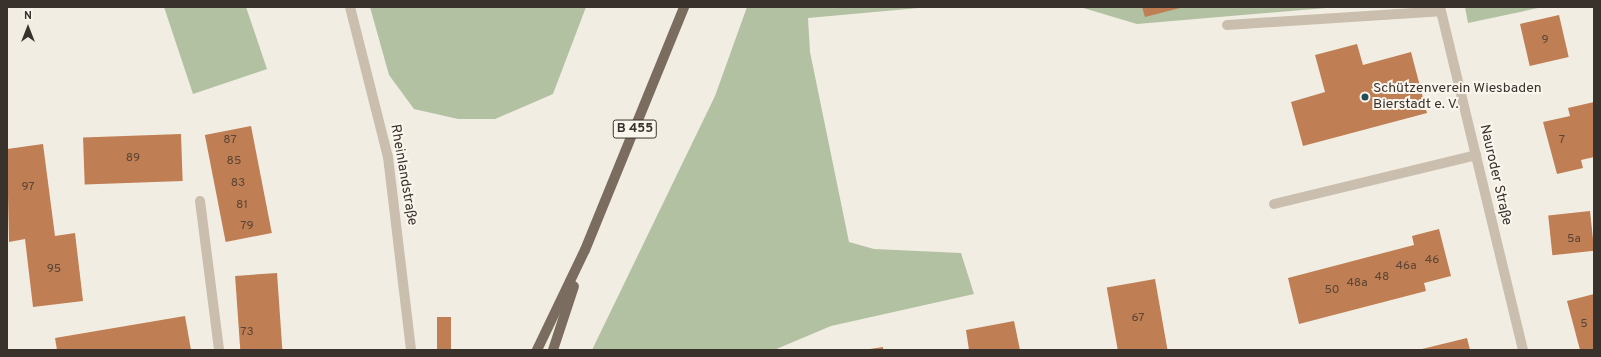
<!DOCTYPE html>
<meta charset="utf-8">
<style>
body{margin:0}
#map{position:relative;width:1601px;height:357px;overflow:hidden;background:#f2ede2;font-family:Overpass,sans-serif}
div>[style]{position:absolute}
.green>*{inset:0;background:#b2c1a2}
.building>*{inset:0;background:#bf7e53;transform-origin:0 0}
.minor>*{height:10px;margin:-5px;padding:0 5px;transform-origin:5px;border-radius:5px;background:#cabfae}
.major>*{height:10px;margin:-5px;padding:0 5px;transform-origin:5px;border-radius:5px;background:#7a6c5e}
.dots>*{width:11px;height:11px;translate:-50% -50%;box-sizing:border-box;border:2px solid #faf6ee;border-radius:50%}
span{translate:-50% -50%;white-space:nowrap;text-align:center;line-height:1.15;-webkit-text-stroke:4px #faf6ee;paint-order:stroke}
.number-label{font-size:12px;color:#5a4536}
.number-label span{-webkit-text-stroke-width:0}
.shield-label span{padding:1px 3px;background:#faf6ee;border:1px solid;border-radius:3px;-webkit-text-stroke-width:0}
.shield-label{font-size:13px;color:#39322c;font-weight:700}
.poi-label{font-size:14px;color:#39322c}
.left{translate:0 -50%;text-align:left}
.street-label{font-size:14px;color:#39322c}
.frame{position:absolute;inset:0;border:8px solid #39322c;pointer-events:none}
.north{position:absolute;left:8px;top:8px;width:40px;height:40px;-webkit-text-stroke:3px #faf6ee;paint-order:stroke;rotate:0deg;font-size:11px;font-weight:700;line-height:16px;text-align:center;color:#39322c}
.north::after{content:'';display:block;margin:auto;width:14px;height:18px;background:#39322c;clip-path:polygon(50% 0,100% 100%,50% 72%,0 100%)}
</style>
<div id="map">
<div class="green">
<i style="clip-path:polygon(164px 7px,246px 7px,267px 69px,193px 94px)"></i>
<i style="clip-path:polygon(370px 7px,586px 7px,553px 94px,495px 119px,458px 119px,414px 109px,389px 75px)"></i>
<i style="clip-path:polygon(747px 7px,930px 7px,808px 18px,810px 52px,849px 242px,874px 249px,961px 253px,974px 294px,831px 326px,774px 350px,592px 350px,715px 96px)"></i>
<i style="clip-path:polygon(1080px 7px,1338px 7px,1137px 24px)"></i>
<i style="clip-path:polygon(1465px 7px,1543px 7px,1468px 23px)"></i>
</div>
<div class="building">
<i style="clip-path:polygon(1142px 7px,1180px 7px,1180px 8px,1145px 17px)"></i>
<i style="left:1559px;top:15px;width:43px;height:40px;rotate:77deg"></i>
<i style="clip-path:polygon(1357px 44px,1363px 65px,1411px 52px,1427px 113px,1303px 146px,1291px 102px,1325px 92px,1315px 55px)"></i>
<i style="clip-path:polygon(1594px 102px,1594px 157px,1581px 160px,1583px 168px,1557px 174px,1543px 122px,1570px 116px,1568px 108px)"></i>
<i style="left:251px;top:126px;width:109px;height:47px;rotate:79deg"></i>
<i style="left:181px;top:134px;width:47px;height:98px;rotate:88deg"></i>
<i style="clip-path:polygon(43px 144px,55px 236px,75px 233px,83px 301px,33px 307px,25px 239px,9px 242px,7px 149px)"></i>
<i style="left:1590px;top:211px;width:40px;height:42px;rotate:84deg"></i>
<i style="clip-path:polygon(1439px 229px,1451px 276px,1424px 283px,1426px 291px,1299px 324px,1288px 278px,1414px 245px,1412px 236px)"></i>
<i style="left:277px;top:273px;width:77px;height:42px;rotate:86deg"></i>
<i style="left:1155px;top:279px;width:72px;height:49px;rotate:80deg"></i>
<i style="clip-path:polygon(1594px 294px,1594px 349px,1580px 350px,1567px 301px)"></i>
<i style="clip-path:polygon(185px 316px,191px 350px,57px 350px,55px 338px)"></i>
<i style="left:437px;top:317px;width:14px;height:33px"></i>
<i style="clip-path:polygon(1014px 321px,1020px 350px,969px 350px,966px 330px)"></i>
<i style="clip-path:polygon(1467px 338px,1470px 350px,1422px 350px,1422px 349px)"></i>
<i style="clip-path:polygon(883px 347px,883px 350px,870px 350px,870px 349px)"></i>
</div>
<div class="minor">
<i style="left:350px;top:7px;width:155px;rotate:75.8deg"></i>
<i style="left:388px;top:157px;width:194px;rotate:83.2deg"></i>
<i style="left:1440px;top:7px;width:353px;rotate:76.4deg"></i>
<i style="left:1227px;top:25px;width:214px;rotate:-3.7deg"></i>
<i style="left:200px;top:201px;width:150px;rotate:82.7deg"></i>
<i style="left:1274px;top:204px;width:208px;rotate:-13.6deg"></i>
</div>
<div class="major">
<i style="left:537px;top:350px;width:111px;rotate:-64.4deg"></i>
<i style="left:585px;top:250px;width:262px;rotate:-67.8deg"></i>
<i style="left:553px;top:350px;width:67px;rotate:-71.8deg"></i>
</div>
<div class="dots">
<i style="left:1365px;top:97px;background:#234d59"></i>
</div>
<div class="number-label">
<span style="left:1545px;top:41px">9</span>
<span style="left:230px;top:141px">87</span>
<span style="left:1562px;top:141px">7</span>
<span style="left:133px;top:159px">89</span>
<span style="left:234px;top:162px">85</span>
<span style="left:238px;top:184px">83</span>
<span style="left:28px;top:188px">97</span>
<span style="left:242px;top:206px">81</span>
<span style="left:247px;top:227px">79</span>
<span style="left:1574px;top:240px">5a</span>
<span style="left:1432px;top:261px">46</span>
<span style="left:1406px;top:267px">46a</span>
<span style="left:54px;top:270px">95</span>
<span style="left:1382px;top:278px">48</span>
<span style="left:1357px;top:284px">48a</span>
<span style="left:1332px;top:291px">50</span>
<span style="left:1138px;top:319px">67</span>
<span style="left:1584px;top:325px">5</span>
<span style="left:247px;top:333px">73</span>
</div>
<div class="shield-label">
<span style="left:635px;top:129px">B 455</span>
</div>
<div class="poi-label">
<span class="left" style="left:1373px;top:97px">Schützenverein Wiesbaden<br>Bierstadt e. V.</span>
</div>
<div class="street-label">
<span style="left:403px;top:175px;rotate:80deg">Rheinlandstraße</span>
<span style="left:1495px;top:175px;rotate:77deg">Nauroder Straße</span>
</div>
<div class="frame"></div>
<div class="north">N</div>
</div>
